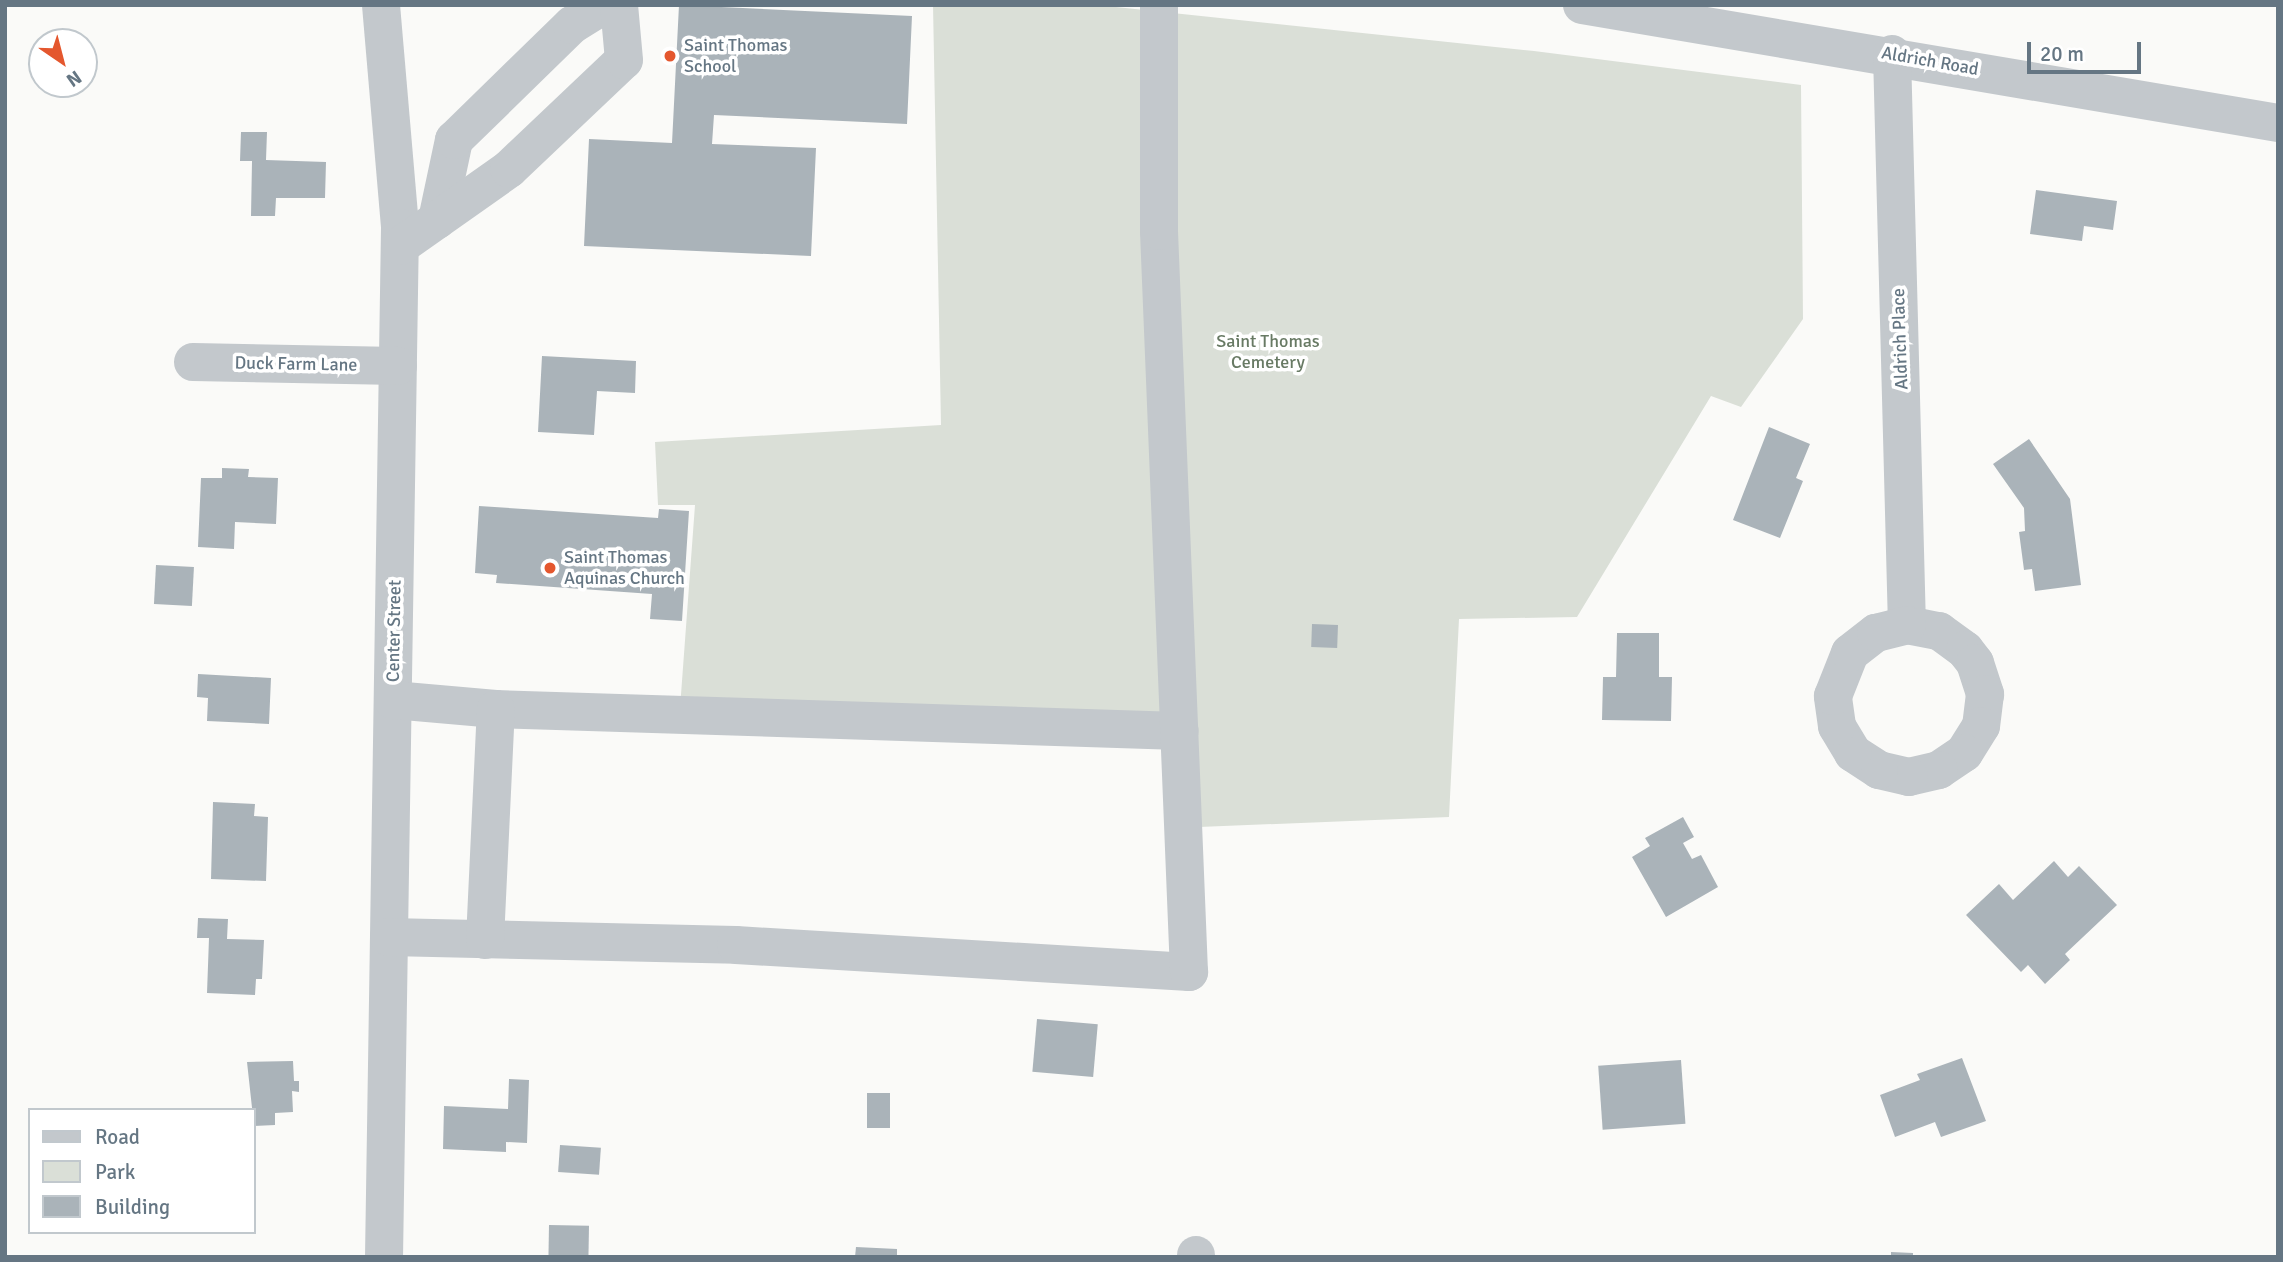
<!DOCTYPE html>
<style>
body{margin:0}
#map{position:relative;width:2283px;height:1262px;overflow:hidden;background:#fafaf8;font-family:Signika,sans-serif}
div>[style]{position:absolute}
.green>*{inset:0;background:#dadfd7}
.building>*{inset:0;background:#aab3b9;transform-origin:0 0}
.minor>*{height:38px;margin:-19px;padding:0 19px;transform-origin:19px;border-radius:19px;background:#c3c8cc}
.dots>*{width:19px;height:19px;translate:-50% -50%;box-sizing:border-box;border:4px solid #fff;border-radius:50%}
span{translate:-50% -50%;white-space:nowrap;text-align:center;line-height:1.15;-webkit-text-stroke:7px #fff;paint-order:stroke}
.poi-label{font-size:18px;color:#657683}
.left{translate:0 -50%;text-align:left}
.street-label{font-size:18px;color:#657683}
.park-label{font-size:18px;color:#687a64}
.frame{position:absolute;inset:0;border:7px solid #657683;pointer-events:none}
.legend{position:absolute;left:28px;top:1108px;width:228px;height:126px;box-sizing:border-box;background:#fff;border:2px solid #c1c8cd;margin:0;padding:9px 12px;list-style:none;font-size:21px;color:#657683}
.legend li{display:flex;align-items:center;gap:14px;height:35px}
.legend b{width:35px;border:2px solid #c1c8cd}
.north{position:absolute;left:28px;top:28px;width:70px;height:70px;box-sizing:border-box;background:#fff;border:2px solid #c1c8cd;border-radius:50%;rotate:145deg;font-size:19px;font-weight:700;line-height:28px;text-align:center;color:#657683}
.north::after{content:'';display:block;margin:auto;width:24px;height:32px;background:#e4572e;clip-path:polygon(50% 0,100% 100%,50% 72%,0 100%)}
.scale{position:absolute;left:2027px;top:42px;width:114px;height:32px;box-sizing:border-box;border:4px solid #657683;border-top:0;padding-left:9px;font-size:21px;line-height:24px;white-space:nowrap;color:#657683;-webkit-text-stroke:5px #fff;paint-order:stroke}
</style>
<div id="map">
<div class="green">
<i style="clip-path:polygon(933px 5px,1097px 5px,1534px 51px,1801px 85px,1803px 319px,1741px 407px,1711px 396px,1577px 617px,1459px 619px,1449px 817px,1199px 827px,1190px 715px,680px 708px,695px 505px,658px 505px,655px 442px,941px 425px)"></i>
</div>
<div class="building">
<i style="clip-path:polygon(679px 5px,912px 16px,907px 124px,714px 115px,712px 144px,816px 148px,811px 256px,584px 246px,589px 139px,672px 143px)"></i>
<i style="clip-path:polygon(241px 132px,267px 132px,266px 160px,326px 162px,325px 198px,276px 198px,275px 216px,251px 216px,252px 161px,240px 161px)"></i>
<i style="clip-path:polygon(2036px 190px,2117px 201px,2113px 230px,2084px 226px,2082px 241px,2030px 234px)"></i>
<i style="clip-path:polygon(542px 356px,636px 361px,635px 393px,597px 391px,594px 435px,538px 432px)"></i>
<i style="clip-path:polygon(1769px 427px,1810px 444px,1796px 478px,1803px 481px,1780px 538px,1733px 520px)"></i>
<i style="clip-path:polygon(2029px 439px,2070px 499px,2081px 585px,2035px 591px,2032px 569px,2024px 570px,2019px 532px,2025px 531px,2024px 508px,1993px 464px)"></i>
<i style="clip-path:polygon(222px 468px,249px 469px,248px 477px,278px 478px,276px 524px,235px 522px,234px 549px,198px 547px,201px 478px,222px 478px)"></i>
<i style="clip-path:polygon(479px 506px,658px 518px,659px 509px,689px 511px,682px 621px,650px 619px,652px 594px,496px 583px,497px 575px,475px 573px)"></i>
<i style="left:156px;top:565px;width:38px;height:39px;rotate:3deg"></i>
<i style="left:1312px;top:624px;width:26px;height:23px;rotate:2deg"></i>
<i style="clip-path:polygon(1617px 633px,1659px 633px,1659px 677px,1672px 677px,1671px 721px,1602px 720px,1603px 677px,1616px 677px)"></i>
<i style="clip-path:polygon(198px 674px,271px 678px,269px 724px,207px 721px,208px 698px,197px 697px)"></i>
<i style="clip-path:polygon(213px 802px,255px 804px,254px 816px,268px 817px,266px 881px,211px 879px)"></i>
<i style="clip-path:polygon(1683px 817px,1694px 837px,1683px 843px,1692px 859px,1701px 855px,1718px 887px,1666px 917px,1632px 857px,1650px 846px,1645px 838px)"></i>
<i style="clip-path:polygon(2054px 861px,2068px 877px,2079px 866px,2117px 905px,2065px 954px,2070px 960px,2045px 984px,2028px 965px,2021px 972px,1966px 915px,1999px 884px,2013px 900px)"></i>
<i style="clip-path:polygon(198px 918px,228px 919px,227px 939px,264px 940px,262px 979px,256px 979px,255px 995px,207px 993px,209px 938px,197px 938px)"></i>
<i style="left:1037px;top:1019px;width:61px;height:53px;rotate:5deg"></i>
<i style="clip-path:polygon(1962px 1058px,1986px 1121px,1941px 1137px,1935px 1122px,1895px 1137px,1880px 1095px,1920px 1080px,1917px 1074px)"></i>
<i style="left:1681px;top:1060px;width:64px;height:83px;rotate:86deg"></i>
<i style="clip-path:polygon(293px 1061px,294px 1081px,299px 1081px,299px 1092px,292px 1091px,293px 1112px,275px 1113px,275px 1125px,254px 1126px,247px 1062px)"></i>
<i style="clip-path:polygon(509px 1079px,529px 1080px,527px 1143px,506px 1142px,506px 1152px,443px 1149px,444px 1106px,508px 1109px)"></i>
<i style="left:867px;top:1093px;width:23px;height:35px"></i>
<i style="left:560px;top:1145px;width:41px;height:27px;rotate:4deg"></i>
<i style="left:549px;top:1225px;width:40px;height:32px;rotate:1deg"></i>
<i style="clip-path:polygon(856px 1247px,897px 1249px,897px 1257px,855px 1257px)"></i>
<i style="clip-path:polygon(1891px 1252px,1913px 1253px,1913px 1257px,1891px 1257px)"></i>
</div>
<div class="minor">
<i style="left:381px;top:5px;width:224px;rotate:85.1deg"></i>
<i style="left:400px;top:228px;width:1029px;rotate:90.89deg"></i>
<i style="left:1582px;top:5px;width:706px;rotate:9.62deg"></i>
<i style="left:1892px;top:54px;width:571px;rotate:88.5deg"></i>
<i style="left:1907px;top:625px;width:33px;rotate:11deg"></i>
<i style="left:1939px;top:631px;width:32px;rotate:36deg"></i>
<i style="left:1965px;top:650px;width:16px;rotate:52deg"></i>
<i style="left:1975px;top:663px;width:33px;rotate:72deg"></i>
<i style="left:1985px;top:694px;width:32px;rotate:97deg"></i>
<i style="left:1981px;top:726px;width:32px;rotate:122deg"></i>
<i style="left:1964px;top:753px;width:30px;rotate:146deg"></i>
<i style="left:1939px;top:770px;width:31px;rotate:167deg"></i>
<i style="left:1909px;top:777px;width:31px;rotate:-167deg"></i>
<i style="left:1879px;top:770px;width:31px;rotate:-147deg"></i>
<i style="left:1853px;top:753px;width:31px;rotate:-121deg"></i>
<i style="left:1837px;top:726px;width:30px;rotate:-98deg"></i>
<i style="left:1833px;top:696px;width:46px;rotate:-68.4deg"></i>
<i style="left:1850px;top:653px;width:33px;rotate:-38deg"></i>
<i style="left:1876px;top:633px;width:32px;rotate:-14deg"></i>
<i style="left:437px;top:220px;width:82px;rotate:-78deg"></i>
<i style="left:454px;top:140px;width:165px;rotate:-44.3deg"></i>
<i style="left:572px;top:25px;width:38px;rotate:-32deg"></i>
<i style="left:400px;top:246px;width:133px;rotate:-35.2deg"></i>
<i style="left:509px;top:169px;width:158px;rotate:-43.5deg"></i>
<i style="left:624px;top:60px;width:55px;rotate:-95.2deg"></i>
<i style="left:193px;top:362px;width:205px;rotate:1.1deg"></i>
<i style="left:393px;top:700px;width:103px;rotate:5deg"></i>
<i style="left:496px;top:709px;width:684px;rotate:1.84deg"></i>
<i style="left:389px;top:937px;width:347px;rotate:1.3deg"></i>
<i style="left:736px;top:945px;width:454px;rotate:3.4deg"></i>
<i style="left:1189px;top:972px;width:742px;rotate:-92.32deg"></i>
<i style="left:1159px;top:231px;width:226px;rotate:-90deg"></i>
<i style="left:485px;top:940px;width:231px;rotate:-87.3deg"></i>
<i style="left:1196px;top:1255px;width:2px;rotate:90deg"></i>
</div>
<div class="dots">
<i style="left:670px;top:56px;background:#e4572e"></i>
<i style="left:550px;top:568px;background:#e4572e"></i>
</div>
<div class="poi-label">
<span class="left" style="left:684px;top:56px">Saint Thomas<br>School</span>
<span class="left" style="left:564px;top:568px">Saint Thomas<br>Aquinas Church</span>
</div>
<div class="street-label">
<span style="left:1930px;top:61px;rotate:10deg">Aldrich Road</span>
<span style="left:1900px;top:339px;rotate:-92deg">Aldrich Place</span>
<span style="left:296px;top:364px;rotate:1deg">Duck Farm Lane</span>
<span style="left:394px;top:631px;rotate:-89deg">Center Street</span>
</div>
<div class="park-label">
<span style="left:1268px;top:352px">Saint Thomas<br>Cemetery</span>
</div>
<div class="frame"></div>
<ul class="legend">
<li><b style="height:9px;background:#c3c8cc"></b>Road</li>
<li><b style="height:19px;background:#dadfd7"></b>Park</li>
<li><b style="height:19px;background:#aab3b9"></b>Building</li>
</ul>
<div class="north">N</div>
<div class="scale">20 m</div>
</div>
